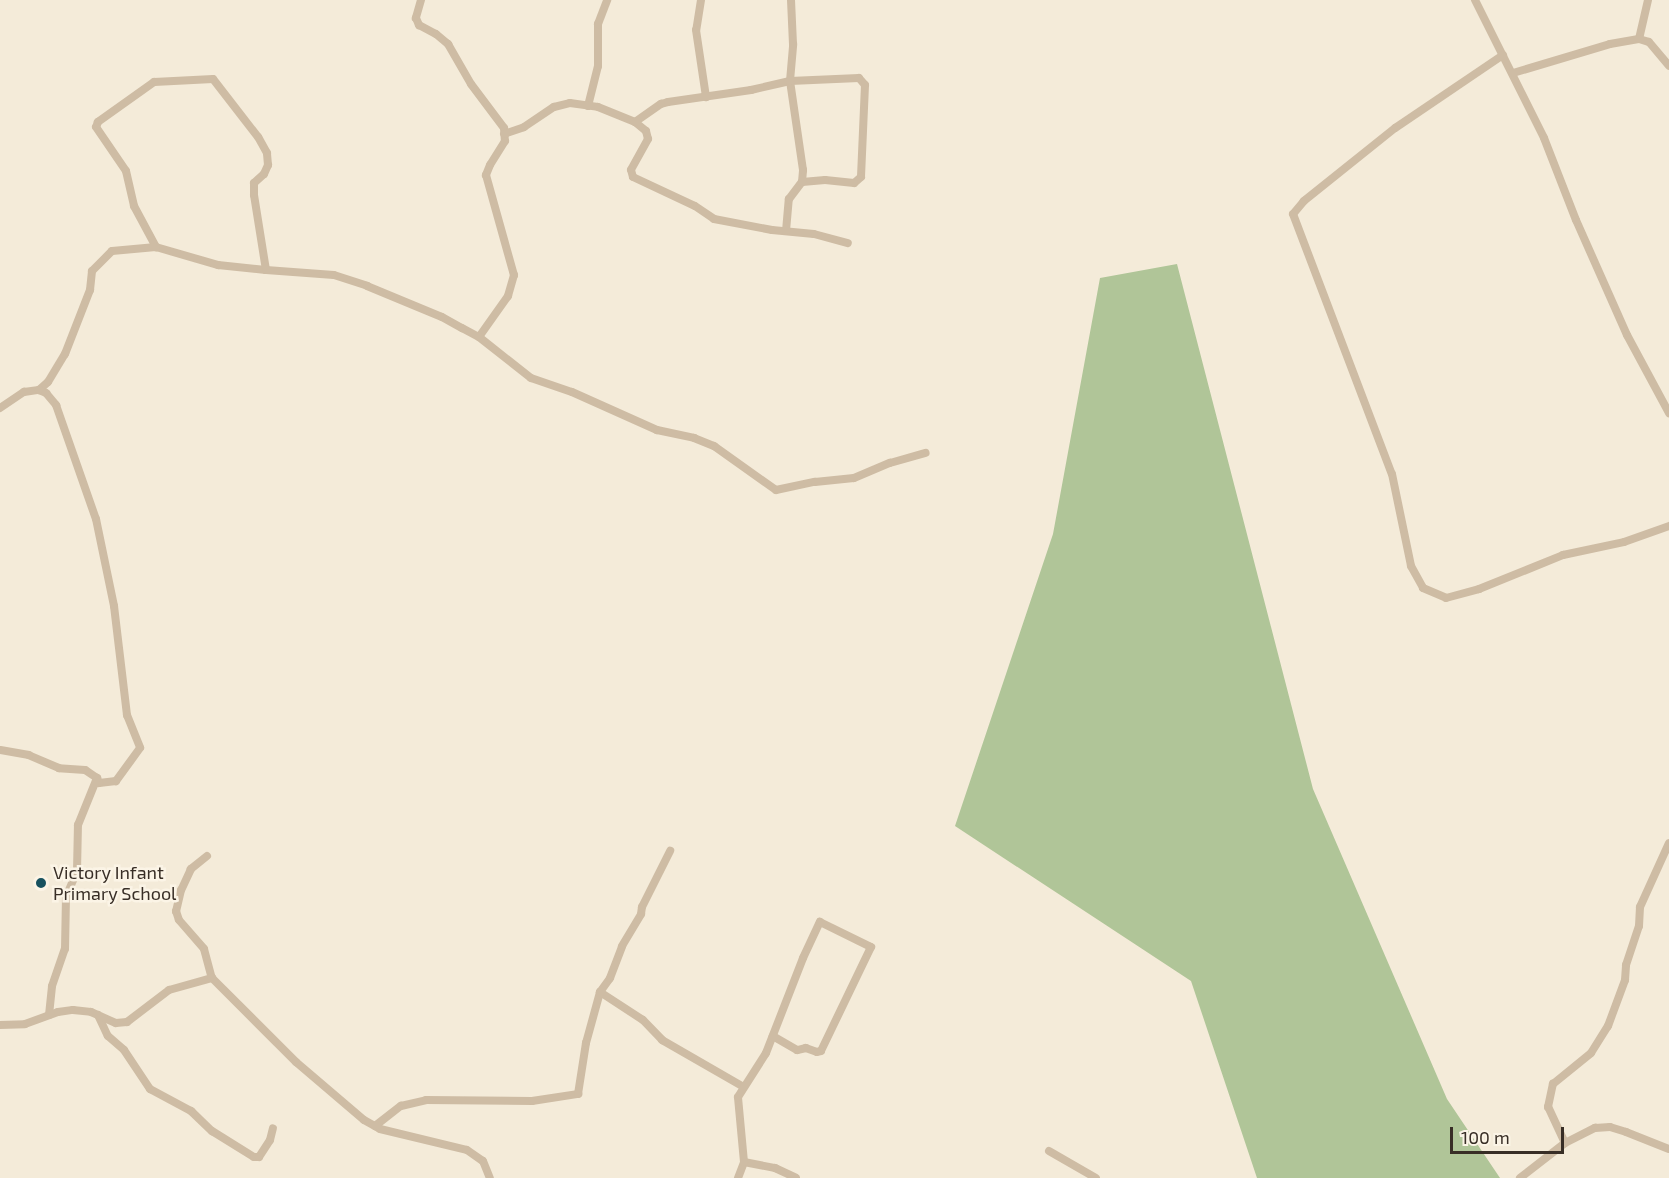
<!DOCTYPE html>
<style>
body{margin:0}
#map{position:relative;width:1669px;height:1178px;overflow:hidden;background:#f4ebd9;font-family:"Exo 2",sans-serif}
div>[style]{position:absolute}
.green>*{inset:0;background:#b0c598}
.street>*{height:8px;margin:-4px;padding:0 4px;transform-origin:4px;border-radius:4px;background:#cebca4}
.dots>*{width:16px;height:16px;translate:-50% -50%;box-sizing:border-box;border:3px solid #fbf4e6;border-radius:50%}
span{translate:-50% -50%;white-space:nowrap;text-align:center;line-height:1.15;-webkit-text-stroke:5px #fbf4e6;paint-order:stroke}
.poi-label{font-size:18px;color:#382e26}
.left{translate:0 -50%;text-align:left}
.scale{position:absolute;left:1450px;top:1127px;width:114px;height:27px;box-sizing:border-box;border:3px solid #382e26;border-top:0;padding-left:8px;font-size:18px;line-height:21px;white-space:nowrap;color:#382e26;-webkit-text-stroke:4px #fbf4e6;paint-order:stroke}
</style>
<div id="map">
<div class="green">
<i style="clip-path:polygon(1177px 264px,1313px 789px,1447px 1099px,1500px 1178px,1257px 1178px,1191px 981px,955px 826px,1053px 534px,1100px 278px)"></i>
</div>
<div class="street">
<i style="left:421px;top:0;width:19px;rotate:106deg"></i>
<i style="left:416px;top:18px;width:8px;rotate:67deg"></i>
<i style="left:419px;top:25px;width:19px;rotate:28deg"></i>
<i style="left:436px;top:34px;width:16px;rotate:40deg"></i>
<i style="left:448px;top:44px;width:46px;rotate:60.1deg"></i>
<i style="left:471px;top:84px;width:55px;rotate:53.1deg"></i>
<i style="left:504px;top:128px;width:13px;rotate:86deg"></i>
<i style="left:505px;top:141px;width:28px;rotate:122deg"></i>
<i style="left:490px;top:165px;width:11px;rotate:112deg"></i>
<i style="left:486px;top:175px;width:104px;rotate:74.4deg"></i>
<i style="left:514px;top:275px;width:22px;rotate:106deg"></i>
<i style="left:508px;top:296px;width:50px;rotate:125.3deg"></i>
<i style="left:701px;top:0;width:30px;rotate:99deg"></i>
<i style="left:696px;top:30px;width:68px;rotate:81.5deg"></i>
<i style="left:1475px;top:0;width:154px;rotate:63.4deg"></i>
<i style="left:1544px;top:138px;width:88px;rotate:68.7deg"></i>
<i style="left:1576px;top:220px;width:126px;rotate:66.1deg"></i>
<i style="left:1627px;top:335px;width:89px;rotate:61.7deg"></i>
<i style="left:1639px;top:39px;width:40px;rotate:-77deg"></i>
<i style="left:1503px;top:55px;width:130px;rotate:145.9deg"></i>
<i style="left:1395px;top:128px;width:117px;rotate:141.3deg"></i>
<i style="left:1304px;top:201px;width:17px;rotate:130deg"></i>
<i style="left:1293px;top:214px;width:278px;rotate:69.2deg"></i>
<i style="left:1392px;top:474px;width:94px;rotate:78.3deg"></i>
<i style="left:1411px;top:566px;width:25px;rotate:61deg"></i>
<i style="left:1423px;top:588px;width:25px;rotate:23deg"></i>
<i style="left:1446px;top:598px;width:34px;rotate:-15deg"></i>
<i style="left:1479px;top:589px;width:91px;rotate:-22deg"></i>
<i style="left:1563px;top:555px;width:62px;rotate:-12deg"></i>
<i style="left:1624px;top:542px;width:48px;rotate:-19.6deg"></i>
<i style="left:1513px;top:73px;width:101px;rotate:-16.6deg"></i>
<i style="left:1610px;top:44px;width:29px;rotate:-10deg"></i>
<i style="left:1639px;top:39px;width:10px;rotate:17deg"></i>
<i style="left:1649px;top:42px;width:31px;rotate:50deg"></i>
<i style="left:588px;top:106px;width:41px;rotate:-76deg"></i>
<i style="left:598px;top:66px;width:42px;rotate:-90deg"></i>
<i style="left:598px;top:24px;width:26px;rotate:-69deg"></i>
<i style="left:635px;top:122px;width:14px;rotate:39deg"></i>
<i style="left:646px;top:131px;width:8px;rotate:76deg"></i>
<i style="left:648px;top:139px;width:35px;rotate:119deg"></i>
<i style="left:631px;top:170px;width:7px;rotate:74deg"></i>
<i style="left:633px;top:177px;width:68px;rotate:25.1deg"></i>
<i style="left:695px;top:206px;width:23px;rotate:34deg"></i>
<i style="left:714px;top:219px;width:59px;rotate:10.7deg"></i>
<i style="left:772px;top:230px;width:42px;rotate:5.4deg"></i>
<i style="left:814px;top:234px;width:35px;rotate:15deg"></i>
<i style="left:504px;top:134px;width:21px;rotate:-19deg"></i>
<i style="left:524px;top:127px;width:36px;rotate:-34deg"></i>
<i style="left:554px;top:107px;width:16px;rotate:-14deg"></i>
<i style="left:570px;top:103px;width:28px;rotate:8deg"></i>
<i style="left:598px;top:107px;width:40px;rotate:22deg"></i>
<i style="left:635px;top:122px;width:32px;rotate:-35deg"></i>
<i style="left:661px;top:104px;width:7px;rotate:-16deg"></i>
<i style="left:668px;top:102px;width:84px;rotate:-8.2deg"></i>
<i style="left:751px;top:90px;width:40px;rotate:-13deg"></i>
<i style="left:790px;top:81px;width:69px;rotate:-2.5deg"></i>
<i style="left:859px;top:78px;width:9px;rotate:49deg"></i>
<i style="left:865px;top:85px;width:92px;rotate:92.5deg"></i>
<i style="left:861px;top:177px;width:9px;rotate:139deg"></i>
<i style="left:854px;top:183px;width:29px;rotate:-174deg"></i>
<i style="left:825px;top:180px;width:23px;rotate:175deg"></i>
<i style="left:786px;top:231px;width:32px;rotate:-85deg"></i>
<i style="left:789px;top:199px;width:21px;rotate:-53deg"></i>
<i style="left:802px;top:182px;width:12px;rotate:-85deg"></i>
<i style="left:803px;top:170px;width:90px;rotate:-98.3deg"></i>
<i style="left:790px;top:81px;width:37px;rotate:-85deg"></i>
<i style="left:793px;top:44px;width:44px;rotate:-92.6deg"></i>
<i style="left:266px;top:270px;width:76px;rotate:-99.1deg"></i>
<i style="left:254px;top:195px;width:12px;rotate:-90deg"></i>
<i style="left:254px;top:183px;width:13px;rotate:-42deg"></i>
<i style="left:264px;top:174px;width:10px;rotate:-66deg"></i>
<i style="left:268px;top:165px;width:12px;rotate:-95deg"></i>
<i style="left:267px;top:153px;width:18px;rotate:-119deg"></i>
<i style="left:258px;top:137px;width:73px;rotate:-127.8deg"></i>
<i style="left:213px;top:79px;width:59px;rotate:177.1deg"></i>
<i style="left:154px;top:82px;width:69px;rotate:144.5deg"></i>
<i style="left:98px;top:122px;width:5px;rotate:112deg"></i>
<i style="left:96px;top:127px;width:53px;rotate:55.7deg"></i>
<i style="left:126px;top:171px;width:36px;rotate:77deg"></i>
<i style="left:134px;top:206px;width:47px;rotate:61.8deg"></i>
<i style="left:156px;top:247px;width:65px;rotate:16.2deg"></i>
<i style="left:218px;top:265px;width:48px;rotate:5.9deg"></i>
<i style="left:266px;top:270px;width:68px;rotate:4.2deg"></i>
<i style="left:334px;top:275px;width:35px;rotate:18deg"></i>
<i style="left:367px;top:286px;width:81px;rotate:22.5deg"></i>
<i style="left:442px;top:317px;width:23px;rotate:29deg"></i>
<i style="left:462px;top:328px;width:19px;rotate:28deg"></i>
<i style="left:479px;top:337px;width:66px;rotate:38.3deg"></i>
<i style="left:531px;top:378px;width:43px;rotate:18.9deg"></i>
<i style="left:572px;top:392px;width:93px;rotate:24.1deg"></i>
<i style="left:657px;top:430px;width:38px;rotate:12deg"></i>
<i style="left:694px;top:438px;width:22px;rotate:22deg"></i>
<i style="left:714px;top:446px;width:76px;rotate:35.4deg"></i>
<i style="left:776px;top:490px;width:40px;rotate:-12deg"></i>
<i style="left:815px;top:482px;width:39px;rotate:-6deg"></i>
<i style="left:854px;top:478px;width:39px;rotate:-23deg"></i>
<i style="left:890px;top:463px;width:37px;rotate:-16deg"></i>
<i style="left:39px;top:390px;width:12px;rotate:-42deg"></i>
<i style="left:48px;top:382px;width:33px;rotate:-59deg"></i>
<i style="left:65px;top:354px;width:69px;rotate:-68.7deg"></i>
<i style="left:90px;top:290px;width:19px;rotate:-84deg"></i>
<i style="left:92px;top:271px;width:28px;rotate:-45deg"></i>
<i style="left:112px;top:251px;width:44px;rotate:-5.2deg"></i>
<i style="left:0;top:408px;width:29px;rotate:-34deg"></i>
<i style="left:24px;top:392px;width:15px;rotate:-8deg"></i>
<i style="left:39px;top:390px;width:8px;rotate:23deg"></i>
<i style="left:46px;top:393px;width:16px;rotate:50deg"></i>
<i style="left:56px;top:405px;width:121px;rotate:70.7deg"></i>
<i style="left:96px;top:519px;width:89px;rotate:78.3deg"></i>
<i style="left:114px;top:606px;width:110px;rotate:83.2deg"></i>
<i style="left:127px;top:715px;width:35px;rotate:68deg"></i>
<i style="left:140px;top:748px;width:41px;rotate:126deg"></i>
<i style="left:116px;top:781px;width:17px;rotate:173deg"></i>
<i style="left:99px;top:783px;width:5px;rotate:-112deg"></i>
<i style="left:97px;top:778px;width:14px;rotate:-146deg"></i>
<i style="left:85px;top:770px;width:26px;rotate:-176deg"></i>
<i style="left:59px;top:768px;width:33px;rotate:-157deg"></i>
<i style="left:29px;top:755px;width:29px;rotate:-170deg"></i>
<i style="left:207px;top:856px;width:21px;rotate:141deg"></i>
<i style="left:191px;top:869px;width:23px;rotate:115deg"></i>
<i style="left:181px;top:890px;width:22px;rotate:103deg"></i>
<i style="left:176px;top:911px;width:9px;rotate:72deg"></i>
<i style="left:179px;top:920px;width:38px;rotate:49deg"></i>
<i style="left:204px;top:949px;width:30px;rotate:75deg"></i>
<i style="left:600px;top:992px;width:51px;rotate:33.1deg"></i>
<i style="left:643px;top:1020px;width:28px;rotate:46deg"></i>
<i style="left:662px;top:1040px;width:92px;rotate:29.9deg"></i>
<i style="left:49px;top:1015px;width:29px;rotate:-84deg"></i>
<i style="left:52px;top:986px;width:39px;rotate:-71deg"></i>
<i style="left:65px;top:949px;width:52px;rotate:-88.9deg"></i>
<i style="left:66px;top:897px;width:28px;rotate:-67deg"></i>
<i style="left:77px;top:871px;width:46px;rotate:-88.8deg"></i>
<i style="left:78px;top:825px;width:51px;rotate:-68deg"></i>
<i style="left:98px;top:1015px;width:23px;rotate:65deg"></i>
<i style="left:108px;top:1036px;width:21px;rotate:41deg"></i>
<i style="left:124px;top:1050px;width:47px;rotate:56.3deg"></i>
<i style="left:150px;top:1089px;width:47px;rotate:28.2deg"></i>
<i style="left:191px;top:1111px;width:29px;rotate:44deg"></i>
<i style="left:212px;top:1131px;width:49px;rotate:31.8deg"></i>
<i style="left:254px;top:1157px;width:5px"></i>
<i style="left:259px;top:1157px;width:20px;rotate:-57deg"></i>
<i style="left:270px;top:1140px;width:12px;rotate:-76deg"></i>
<i style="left:0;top:1025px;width:25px;rotate:-2deg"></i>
<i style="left:25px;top:1024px;width:35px;rotate:-20deg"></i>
<i style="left:58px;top:1012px;width:15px;rotate:-8deg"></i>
<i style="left:73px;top:1010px;width:18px;rotate:6deg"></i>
<i style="left:91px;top:1012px;width:27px;rotate:24deg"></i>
<i style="left:116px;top:1023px;width:11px;rotate:-5deg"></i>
<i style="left:127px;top:1022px;width:53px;rotate:-37.3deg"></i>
<i style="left:169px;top:990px;width:45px;rotate:-15.6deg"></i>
<i style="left:212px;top:978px;width:119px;rotate:45deg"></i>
<i style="left:296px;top:1062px;width:89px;rotate:40.5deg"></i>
<i style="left:364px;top:1120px;width:18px;rotate:29deg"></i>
<i style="left:380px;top:1129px;width:89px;rotate:13.6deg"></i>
<i style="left:467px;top:1150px;width:19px;rotate:35deg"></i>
<i style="left:483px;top:1161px;width:18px;rotate:68deg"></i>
<i style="left:375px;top:1126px;width:33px;rotate:-38deg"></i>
<i style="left:401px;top:1106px;width:26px;rotate:-13deg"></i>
<i style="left:426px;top:1100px;width:106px;rotate:0.5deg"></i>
<i style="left:532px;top:1101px;width:47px;rotate:-8.7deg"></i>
<i style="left:578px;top:1094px;width:52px;rotate:-81.1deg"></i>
<i style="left:586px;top:1043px;width:53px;rotate:-74.6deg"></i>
<i style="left:600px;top:992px;width:17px;rotate:-54deg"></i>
<i style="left:610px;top:978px;width:34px;rotate:-69deg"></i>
<i style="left:622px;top:946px;width:37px;rotate:-59deg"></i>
<i style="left:641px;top:914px;width:7px;rotate:-82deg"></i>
<i style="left:642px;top:907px;width:63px;rotate:-63.4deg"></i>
<i style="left:1565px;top:1143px;width:40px;rotate:-115deg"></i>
<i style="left:1548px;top:1107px;width:24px;rotate:-78deg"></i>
<i style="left:1553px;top:1084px;width:49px;rotate:-39.2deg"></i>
<i style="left:1591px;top:1053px;width:32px;rotate:-58deg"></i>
<i style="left:1608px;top:1026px;width:49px;rotate:-69.7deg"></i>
<i style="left:1625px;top:980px;width:15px;rotate:-86deg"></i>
<i style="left:1626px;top:965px;width:41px;rotate:-71.6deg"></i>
<i style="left:1639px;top:926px;width:19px;rotate:-87deg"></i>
<i style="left:1640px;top:907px;width:70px;rotate:-65.6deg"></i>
<i style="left:1049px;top:1151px;width:54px;rotate:29.9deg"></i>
<i style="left:744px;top:1162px;width:32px;rotate:11deg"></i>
<i style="left:775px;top:1168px;width:23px;rotate:25deg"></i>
<i style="left:738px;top:1178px;width:17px;rotate:-69deg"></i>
<i style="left:744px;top:1162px;width:65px;rotate:-95.3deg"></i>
<i style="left:738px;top:1097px;width:52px;rotate:-57.5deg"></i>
<i style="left:766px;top:1053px;width:102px;rotate:-68.7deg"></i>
<i style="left:803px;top:958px;width:40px;rotate:-65deg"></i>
<i style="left:820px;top:922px;width:57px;rotate:26.1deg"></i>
<i style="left:871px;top:947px;width:115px;rotate:115.7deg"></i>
<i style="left:821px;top:1051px;width:4px;rotate:166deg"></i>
<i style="left:817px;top:1052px;width:12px;rotate:-160deg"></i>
<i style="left:806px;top:1048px;width:9px;rotate:167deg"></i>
<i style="left:797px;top:1050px;width:28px;rotate:-150deg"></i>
<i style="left:1520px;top:1178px;width:57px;rotate:-37.9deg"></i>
<i style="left:1565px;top:1143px;width:34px;rotate:-27deg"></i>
<i style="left:1595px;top:1128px;width:15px;rotate:-4deg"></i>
<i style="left:1610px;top:1127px;width:17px;rotate:17deg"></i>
<i style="left:1626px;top:1132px;width:46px;rotate:21.6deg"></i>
</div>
<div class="dots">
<i style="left:41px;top:883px;background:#17515e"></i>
</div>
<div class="poi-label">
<span class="left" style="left:53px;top:883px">Victory Infant<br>Primary School</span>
</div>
<div class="scale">100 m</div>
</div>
